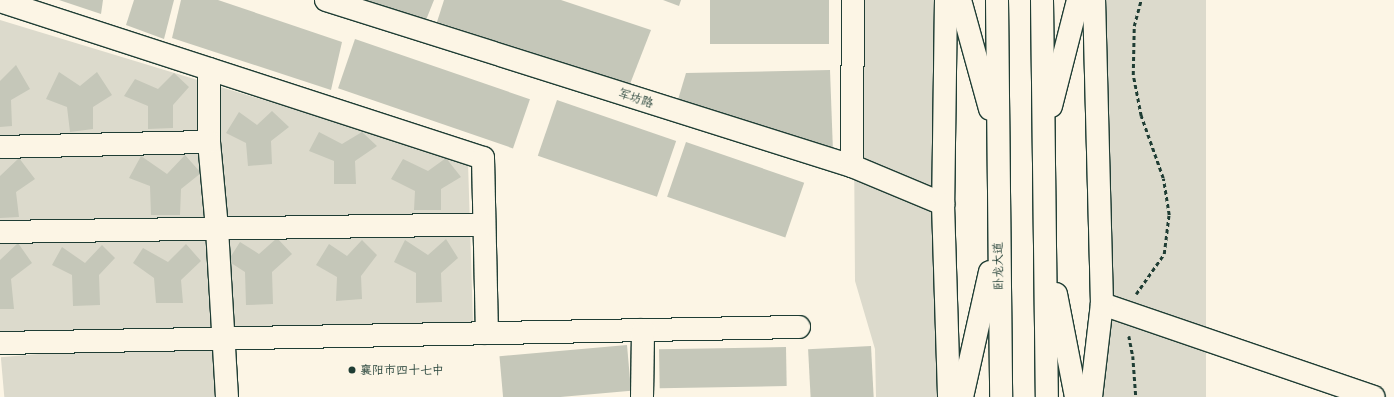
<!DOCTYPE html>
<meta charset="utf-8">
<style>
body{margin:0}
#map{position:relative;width:1394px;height:397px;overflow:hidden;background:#fcf5e5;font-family:Mali,"LXGW WenKai TC",sans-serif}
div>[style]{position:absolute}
.green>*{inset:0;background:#dcdacc;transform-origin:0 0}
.building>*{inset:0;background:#c5c7b9;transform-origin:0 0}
.path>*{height:2.5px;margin-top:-1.25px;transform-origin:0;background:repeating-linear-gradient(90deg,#1f3d34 0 4px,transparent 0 7px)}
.roads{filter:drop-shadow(1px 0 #1f3d34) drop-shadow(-1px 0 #1f3d34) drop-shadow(0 1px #1f3d34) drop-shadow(0 -1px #1f3d34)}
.minor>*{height:22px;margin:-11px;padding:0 11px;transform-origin:11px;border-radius:11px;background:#fcf5e5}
.highway>*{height:22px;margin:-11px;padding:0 11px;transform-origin:11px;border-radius:11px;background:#fcf5e5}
.dots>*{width:11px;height:11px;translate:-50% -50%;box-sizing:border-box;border:2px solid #fcf5e5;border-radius:50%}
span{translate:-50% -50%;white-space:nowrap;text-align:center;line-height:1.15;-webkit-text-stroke:3.5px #fcf5e5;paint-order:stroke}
.street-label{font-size:12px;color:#1f3d34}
.poi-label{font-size:12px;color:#1f3d34}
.left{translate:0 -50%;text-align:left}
</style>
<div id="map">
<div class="green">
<i style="clip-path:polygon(853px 0,946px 0,949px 397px,876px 397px,875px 349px,855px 281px)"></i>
<i style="left:1094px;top:0;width:112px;height:397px"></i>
<i style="clip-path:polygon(0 20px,468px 162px,473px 323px,0 333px)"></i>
<i style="left:222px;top:338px;width:59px;height:222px;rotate:85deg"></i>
</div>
<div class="building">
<i style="clip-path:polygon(59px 0,103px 0,101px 14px)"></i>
<i style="clip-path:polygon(134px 0,174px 0,164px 39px,126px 25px)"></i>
<i style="clip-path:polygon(181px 0,218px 0,342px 42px,331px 90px,172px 38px)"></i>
<i style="clip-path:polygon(367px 0,434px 0,426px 20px)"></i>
<i style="clip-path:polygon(444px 0,561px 0,651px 30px,630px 84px,437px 22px)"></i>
<i style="clip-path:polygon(663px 0,681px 0,679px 6px)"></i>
<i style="left:710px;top:0;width:119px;height:44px"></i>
<i style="left:355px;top:39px;width:185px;height:52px;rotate:19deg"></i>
<i style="clip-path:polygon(16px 65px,30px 89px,11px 100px,12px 126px,0 127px,0 81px)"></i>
<i style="clip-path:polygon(830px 70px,833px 152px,677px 103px,686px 73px)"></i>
<i style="clip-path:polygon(59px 72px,80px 86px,97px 72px,112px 95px,93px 107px,93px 129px,70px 132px,67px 107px,46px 99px)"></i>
<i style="clip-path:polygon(174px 73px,189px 87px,173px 105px,173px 128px,148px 129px,148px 106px,124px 96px,135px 79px,158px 89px)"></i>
<i style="left:557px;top:100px;width:126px;height:59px;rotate:19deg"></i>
<i style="clip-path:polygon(272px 111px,289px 127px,271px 141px,272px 164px,248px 166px,246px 143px,226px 133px,239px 112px,257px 125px)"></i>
<i style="clip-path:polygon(319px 132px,342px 144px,362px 132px,377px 146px,355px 161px,356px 184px,334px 184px,334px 161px,309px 151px)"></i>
<i style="left:686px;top:142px;width:125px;height:58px;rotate:19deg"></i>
<i style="clip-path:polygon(185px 155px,201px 173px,181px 189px,180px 215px,151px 215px,150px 186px,129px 178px,141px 156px,167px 174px)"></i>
<i style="clip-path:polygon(19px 158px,35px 179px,16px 192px,19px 217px,0 218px,0 176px)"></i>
<i style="clip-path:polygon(446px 158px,461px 177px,441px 189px,441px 210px,414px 210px,415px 191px,391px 179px,403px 159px,428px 171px)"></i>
<i style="clip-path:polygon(277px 238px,292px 254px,272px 272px,273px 304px,246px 305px,245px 272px,228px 261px,240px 242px,259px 254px)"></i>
<i style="clip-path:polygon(446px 239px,458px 258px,441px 273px,442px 302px,416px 303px,416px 273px,394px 262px,405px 240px,428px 255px)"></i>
<i style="clip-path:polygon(362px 240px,377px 255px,361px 276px,362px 299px,336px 301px,337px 277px,316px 265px,329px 244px,347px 256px)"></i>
<i style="clip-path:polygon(18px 243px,32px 263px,11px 279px,14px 309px,0 309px,0 260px)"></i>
<i style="clip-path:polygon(186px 244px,201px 261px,181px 280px,183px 303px,156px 303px,154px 278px,133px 263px,143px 248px,168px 262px)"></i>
<i style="clip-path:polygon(102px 245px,115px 258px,99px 275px,100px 305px,73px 306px,72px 275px,52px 265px,62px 247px,85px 263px)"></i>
<i style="left:627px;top:345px;width:46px;height:128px;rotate:85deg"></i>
<i style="left:871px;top:346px;width:51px;height:63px;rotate:87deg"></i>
<i style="left:786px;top:347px;width:39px;height:127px;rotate:89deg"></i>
</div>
<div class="path">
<i style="left:1136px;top:294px;width:49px;rotate:-55deg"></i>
<i style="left:1164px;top:254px;width:39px;rotate:-83deg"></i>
<i style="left:1169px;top:215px;width:37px;rotate:-99deg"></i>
<i style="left:1163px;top:178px;width:66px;rotate:-109.5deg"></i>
<i style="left:1141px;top:116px;width:42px;rotate:-101deg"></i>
<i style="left:1133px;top:75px;width:49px;rotate:-88.8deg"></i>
<i style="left:1134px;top:26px;width:27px;rotate:-75deg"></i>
<i style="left:1129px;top:336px;width:20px;rotate:79deg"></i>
<i style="left:1133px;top:356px;width:41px;rotate:85.8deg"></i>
</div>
<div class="roads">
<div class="minor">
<i style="left:326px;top:0;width:552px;rotate:17.52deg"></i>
<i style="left:852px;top:166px;width:99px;rotate:22.7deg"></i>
<i style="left:0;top:1px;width:508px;rotate:18.01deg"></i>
<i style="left:483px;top:158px;width:175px;rotate:88.7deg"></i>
<i style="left:209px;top:69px;width:73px;rotate:90deg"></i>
<i style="left:209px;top:142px;width:87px;rotate:84.7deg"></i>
<i style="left:217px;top:229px;width:168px;rotate:86.6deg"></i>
<i style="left:0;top:147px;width:209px;rotate:-1.4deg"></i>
<i style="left:852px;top:166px;width:166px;rotate:-89.7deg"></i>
<i style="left:0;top:232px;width:484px;rotate:-0.9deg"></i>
<i style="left:1102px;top:304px;width:287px;rotate:18.9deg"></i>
<i style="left:0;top:343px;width:799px;rotate:-1.15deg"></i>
<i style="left:642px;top:397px;width:67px;rotate:-89.1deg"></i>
</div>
<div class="highway">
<i style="left:946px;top:0;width:204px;rotate:90.8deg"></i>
<i style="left:943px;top:204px;width:193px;rotate:88.2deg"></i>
<i style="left:960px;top:0;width:113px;rotate:74.6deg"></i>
<i style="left:997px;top:0;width:397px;rotate:89.4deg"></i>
<i style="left:1042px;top:0;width:397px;rotate:89.3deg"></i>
<i style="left:1051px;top:106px;width:109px;rotate:-75.7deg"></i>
<i style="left:1056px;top:294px;width:105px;rotate:79deg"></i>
<i style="left:962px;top:397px;width:128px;rotate:-77.4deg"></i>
<i style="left:1091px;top:397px;width:94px;rotate:-83.3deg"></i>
<i style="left:1102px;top:304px;width:304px;rotate:-91.5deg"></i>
</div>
</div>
<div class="dots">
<i style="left:352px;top:370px;background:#1f3d34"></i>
</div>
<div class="street-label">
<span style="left:636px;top:98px;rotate:18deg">军坊路</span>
<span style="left:998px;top:266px;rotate:-91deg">卧龙大道</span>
</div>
<div class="poi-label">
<span class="left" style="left:360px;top:370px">襄阳市四十七中</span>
</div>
</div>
